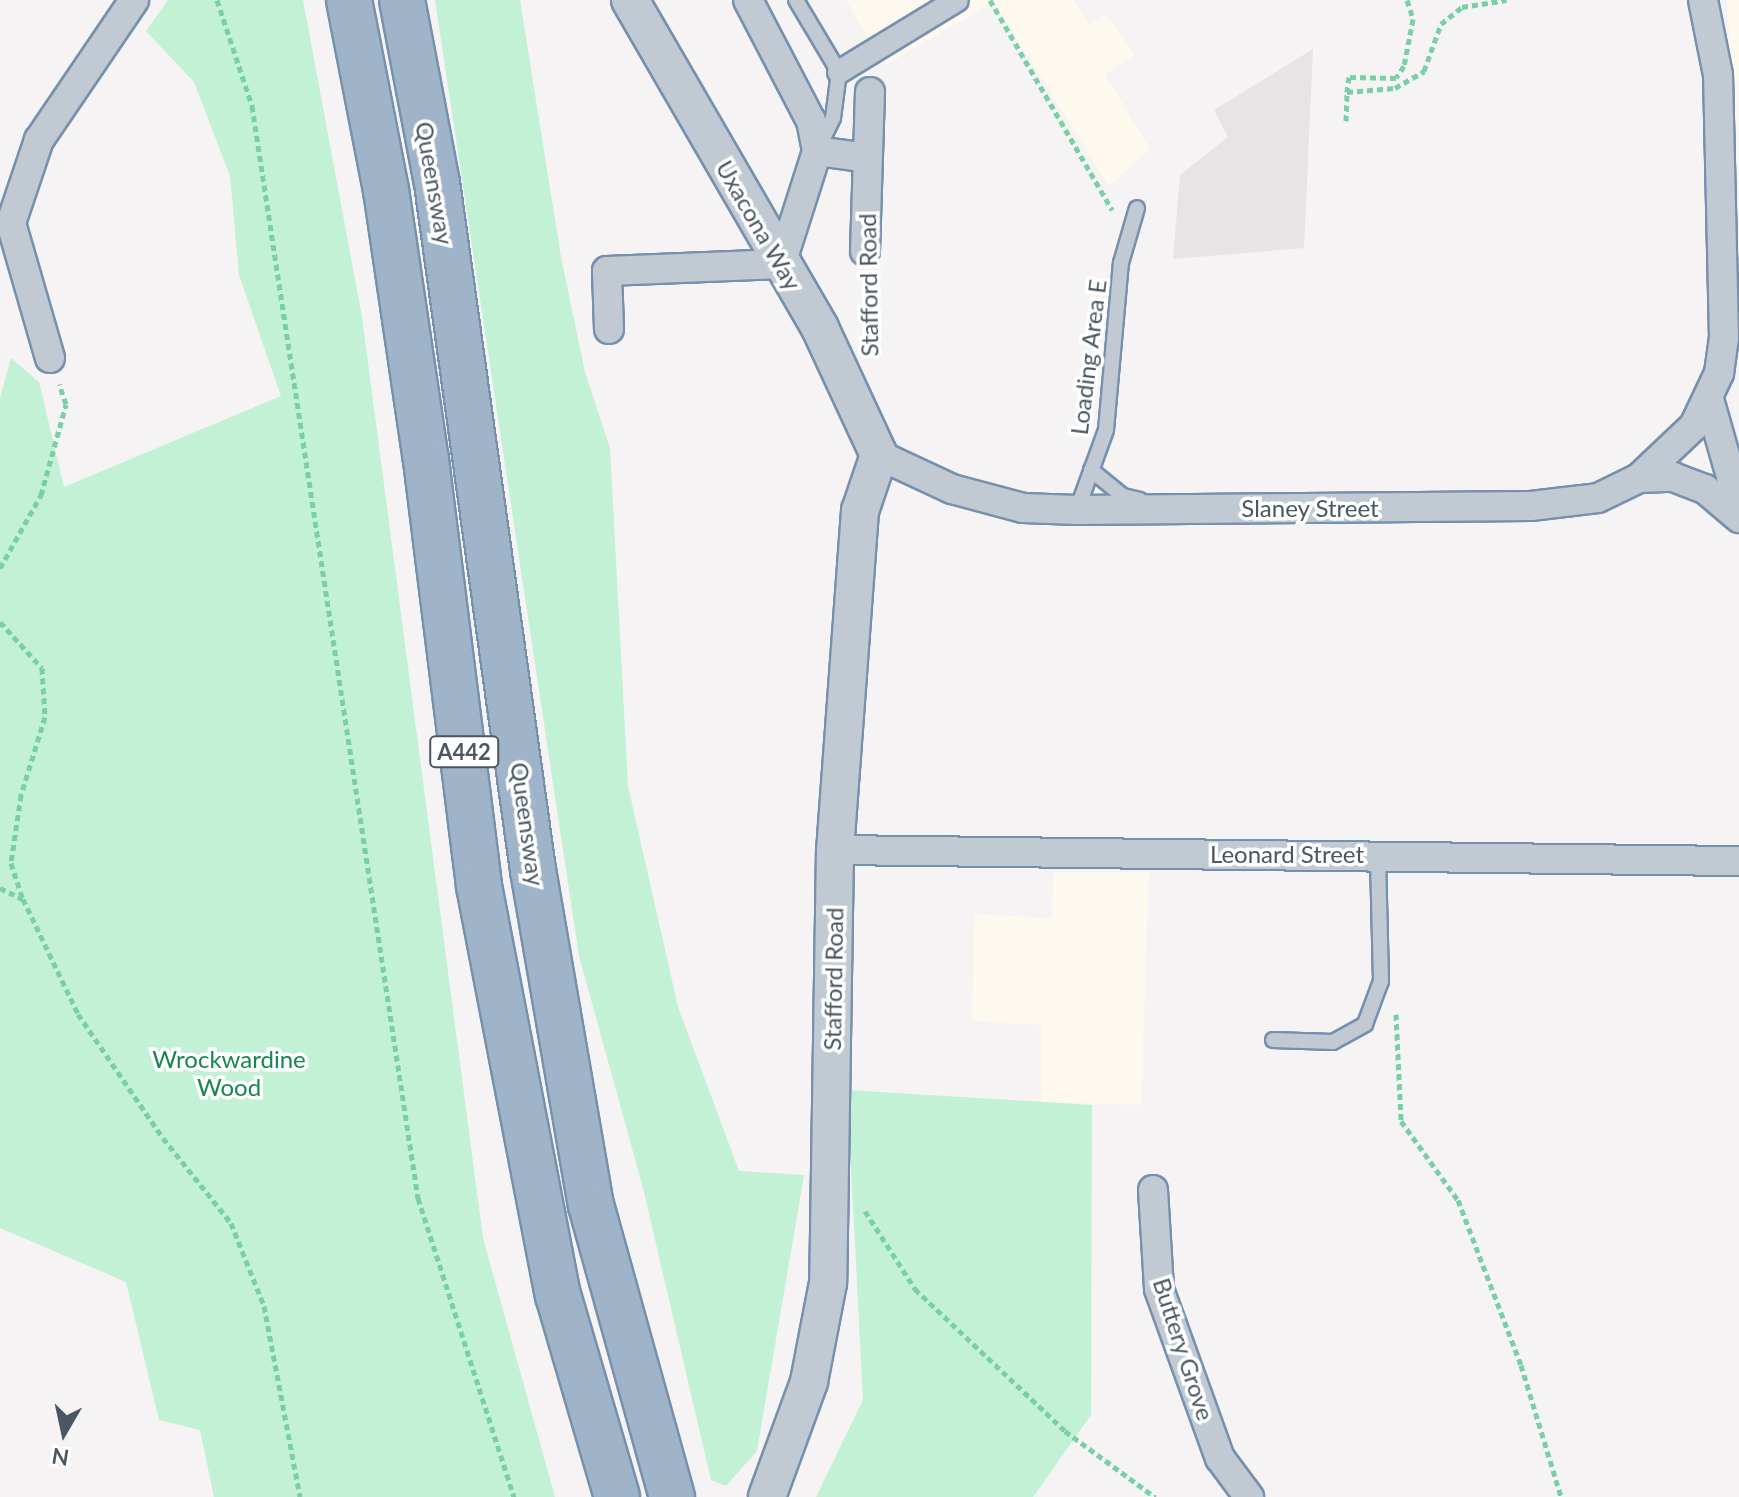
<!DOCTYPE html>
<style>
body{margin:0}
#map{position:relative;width:1739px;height:1497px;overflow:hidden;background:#f5f3f3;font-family:Lato,sans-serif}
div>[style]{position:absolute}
.commercial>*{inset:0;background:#fdf9ef}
.education>*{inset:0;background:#e6e4e5}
.green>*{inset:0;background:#c3f1d5}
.path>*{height:5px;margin-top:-2.5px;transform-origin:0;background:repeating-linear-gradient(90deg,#7ad0a6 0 6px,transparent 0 10px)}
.roads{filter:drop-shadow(2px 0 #7690ad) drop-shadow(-2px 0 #7690ad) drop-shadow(0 2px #7690ad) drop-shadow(0 -2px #7690ad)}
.service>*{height:14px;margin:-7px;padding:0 7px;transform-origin:7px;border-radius:7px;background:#c1cad2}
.pedestrian>*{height:22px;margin:-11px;padding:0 11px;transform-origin:11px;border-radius:11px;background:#c1cad2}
.minor>*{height:28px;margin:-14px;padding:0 14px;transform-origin:14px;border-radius:14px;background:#c1cad2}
.tertiary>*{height:36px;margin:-18px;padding:0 18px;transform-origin:18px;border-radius:18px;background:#c1cad2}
.trunk>*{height:44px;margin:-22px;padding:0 22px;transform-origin:22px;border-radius:22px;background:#9fb4c9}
span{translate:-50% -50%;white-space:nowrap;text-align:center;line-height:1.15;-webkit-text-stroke:7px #fff;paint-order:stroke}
.shield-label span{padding:2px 6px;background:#fff;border:2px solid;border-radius:6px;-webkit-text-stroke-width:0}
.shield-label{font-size:22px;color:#4a5661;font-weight:700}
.street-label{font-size:24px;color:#4a5661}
.park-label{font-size:24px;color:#17864f}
.north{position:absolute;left:24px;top:1393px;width:80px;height:80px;-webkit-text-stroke:6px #fff;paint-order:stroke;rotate:189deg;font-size:22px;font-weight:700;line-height:32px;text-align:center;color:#4a5661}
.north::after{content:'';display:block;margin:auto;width:28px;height:36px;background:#4a5661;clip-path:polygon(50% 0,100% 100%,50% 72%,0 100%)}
</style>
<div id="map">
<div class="commercial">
<i style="clip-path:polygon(846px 0,1074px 0,1088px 24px,1106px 15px,1135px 55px,1105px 74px,1150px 149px,1109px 186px,994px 2px,885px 65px)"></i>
<i style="clip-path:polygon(1727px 0,1739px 0,1739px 201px)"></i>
<i style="clip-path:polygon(1053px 872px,1149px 872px,1141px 1105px,1041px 1102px,1041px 1025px,972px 1021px,974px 914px,1052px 918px)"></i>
</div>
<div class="education">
<i style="clip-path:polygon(1313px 49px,1304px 248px,1173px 259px,1180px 175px,1228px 137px,1214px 110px)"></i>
</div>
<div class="green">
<i style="clip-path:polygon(168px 0,303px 0,362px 317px,483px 1238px,555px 1497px,214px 1497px,200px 1430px,159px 1420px,126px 1282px,0 1228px,0 398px,11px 358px,39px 382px,64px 487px,281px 396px,239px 275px,230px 176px,194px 82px,146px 31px)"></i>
<i style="clip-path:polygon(435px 0,520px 0,561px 257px,585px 372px,610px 448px,628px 786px,678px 1007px,739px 1171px,804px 1175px,757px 1451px,726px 1486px,711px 1480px,643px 1188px,579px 956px)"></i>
<i style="clip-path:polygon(847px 1090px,1092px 1105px,1091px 1415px,1033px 1497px,816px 1497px,863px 1400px)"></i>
</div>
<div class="path">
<i style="left:217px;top:0;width:112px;rotate:71.7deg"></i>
<i style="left:252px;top:106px;width:1105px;rotate:81.36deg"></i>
<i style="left:418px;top:1198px;width:314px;rotate:72.2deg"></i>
<i style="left:990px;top:0;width:243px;rotate:59.8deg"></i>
<i style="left:1407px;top:0;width:20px;rotate:72deg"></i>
<i style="left:1413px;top:19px;width:48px;rotate:100.8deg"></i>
<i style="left:1404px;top:66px;width:14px;rotate:124deg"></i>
<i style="left:1396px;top:78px;width:47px;rotate:-178.8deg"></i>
<i style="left:1349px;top:77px;width:15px;rotate:98deg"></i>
<i style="left:1347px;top:92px;width:48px;rotate:-4.8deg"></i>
<i style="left:1395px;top:88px;width:34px;rotate:-30deg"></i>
<i style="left:1424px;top:71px;width:50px;rotate:-70.1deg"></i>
<i style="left:1441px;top:24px;width:27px;rotate:-39deg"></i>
<i style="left:1462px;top:7px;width:45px;rotate:-9deg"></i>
<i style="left:1346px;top:121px;width:29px;rotate:-88deg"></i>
<i style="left:866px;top:280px;width:70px;rotate:87.5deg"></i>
<i style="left:0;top:568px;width:84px;rotate:-60.7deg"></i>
<i style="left:41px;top:495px;width:94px;rotate:-74.6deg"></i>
<i style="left:66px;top:404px;width:21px;rotate:-109deg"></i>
<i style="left:0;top:622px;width:62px;rotate:47.6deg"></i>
<i style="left:42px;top:668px;width:49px;rotate:86.5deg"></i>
<i style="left:45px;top:717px;width:82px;rotate:107.1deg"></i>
<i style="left:21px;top:795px;width:69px;rotate:98.4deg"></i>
<i style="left:11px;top:863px;width:38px;rotate:72deg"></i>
<i style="left:23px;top:899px;width:127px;rotate:64.4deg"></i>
<i style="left:78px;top:1014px;width:150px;rotate:55.6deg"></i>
<i style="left:163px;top:1138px;width:109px;rotate:51.3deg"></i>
<i style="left:231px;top:1223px;width:89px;rotate:68.3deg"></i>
<i style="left:264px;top:1306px;width:194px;rotate:79.3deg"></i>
<i style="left:0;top:888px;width:25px;rotate:26deg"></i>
<i style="left:1396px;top:1014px;width:107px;rotate:87.3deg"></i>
<i style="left:1401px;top:1121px;width:97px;rotate:54.2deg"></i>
<i style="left:1458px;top:1200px;width:177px;rotate:69.1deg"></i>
<i style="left:1521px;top:1365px;width:138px;rotate:73.1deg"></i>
<i style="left:865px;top:1211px;width:93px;rotate:57.3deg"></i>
<i style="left:915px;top:1289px;width:207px;rotate:43.4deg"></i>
<i style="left:1065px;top:1431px;width:112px;rotate:36.3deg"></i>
</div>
<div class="roads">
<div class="service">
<i style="left:796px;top:0;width:84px;rotate:59.2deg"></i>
<i style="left:839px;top:72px;width:46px;rotate:97.4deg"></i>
<i style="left:833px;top:118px;width:32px;rotate:116deg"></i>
<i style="left:1091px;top:470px;width:41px;rotate:39.1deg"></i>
<i style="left:1123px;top:496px;width:17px;rotate:13deg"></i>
<i style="left:1077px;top:510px;width:85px;rotate:-70.1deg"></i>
<i style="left:1106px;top:430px;width:168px;rotate:-84.9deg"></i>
<i style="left:1121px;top:263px;width:57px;rotate:-73.8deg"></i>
<i style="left:1273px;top:1040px;width:60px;rotate:1.9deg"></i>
<i style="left:1333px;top:1042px;width:37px;rotate:-29deg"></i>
<i style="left:1365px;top:1024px;width:46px;rotate:-69.6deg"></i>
<i style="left:1381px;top:981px;width:126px;rotate:-91.4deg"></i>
</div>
<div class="pedestrian">
<i style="left:839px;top:72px;width:138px;rotate:-31.4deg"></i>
</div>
<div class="minor">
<i style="left:817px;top:151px;width:51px;rotate:7.8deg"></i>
<i style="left:865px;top:251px;width:159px;rotate:-88.2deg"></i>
<i style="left:609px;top:329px;width:58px;rotate:-92deg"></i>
<i style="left:607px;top:271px;width:174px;rotate:-2.3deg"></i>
<i style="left:781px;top:264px;width:119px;rotate:-72.3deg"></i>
<i style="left:817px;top:151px;width:31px;rotate:-101deg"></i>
<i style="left:811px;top:121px;width:136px;rotate:-117.5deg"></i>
<i style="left:50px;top:358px;width:141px;rotate:-106.1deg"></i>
<i style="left:11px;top:223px;width:88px;rotate:-71.4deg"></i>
<i style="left:39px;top:140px;width:169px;rotate:-55.8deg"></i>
<i style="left:1709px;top:399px;width:110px;rotate:74.2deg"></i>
<i style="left:879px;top:455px;width:81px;rotate:25deg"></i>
<i style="left:952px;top:489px;width:73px;rotate:15deg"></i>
<i style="left:1023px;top:508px;width:54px;rotate:2.1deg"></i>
<i style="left:1077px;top:510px;width:454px;rotate:-0.5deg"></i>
<i style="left:1531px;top:506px;width:67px;rotate:-6.8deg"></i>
<i style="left:1598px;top:498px;width:46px;rotate:-26deg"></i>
<i style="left:1639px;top:478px;width:76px;rotate:-43.4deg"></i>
<i style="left:1694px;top:426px;width:59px;rotate:-64.7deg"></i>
<i style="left:1719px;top:373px;width:35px;rotate:-82deg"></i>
<i style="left:1724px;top:338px;width:263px;rotate:-91.3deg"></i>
<i style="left:1718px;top:75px;width:76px;rotate:-101.3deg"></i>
<i style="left:1639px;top:478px;width:34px;rotate:-2deg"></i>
<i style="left:1673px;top:477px;width:34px;rotate:21deg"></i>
<i style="left:1705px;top:489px;width:45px;rotate:40.5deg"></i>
<i style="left:835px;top:850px;width:904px;rotate:0.7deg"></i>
<i style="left:1153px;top:1190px;width:99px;rotate:86.5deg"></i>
<i style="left:1159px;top:1289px;width:180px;rotate:70.2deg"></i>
<i style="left:1220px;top:1458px;width:49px;rotate:53.4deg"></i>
</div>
<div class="tertiary">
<i style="left:630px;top:0;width:379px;rotate:59.9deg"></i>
<i style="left:820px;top:328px;width:140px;rotate:65.1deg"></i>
<i style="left:879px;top:455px;width:59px;rotate:108.7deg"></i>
<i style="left:860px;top:511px;width:340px;rotate:94.2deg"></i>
<i style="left:835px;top:850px;width:433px;rotate:90.9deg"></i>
<i style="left:828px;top:1283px;width:101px;rotate:100.9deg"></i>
<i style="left:809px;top:1382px;width:122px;rotate:110.1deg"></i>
</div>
<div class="trunk">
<i style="left:349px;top:0;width:194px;rotate:79deg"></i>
<i style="left:386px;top:190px;width:273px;rotate:81.6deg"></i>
<i style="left:426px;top:460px;width:429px;rotate:82.9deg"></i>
<i style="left:479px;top:886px;width:417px;rotate:79.1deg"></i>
<i style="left:558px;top:1295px;width:210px;rotate:73.7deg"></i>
<i style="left:402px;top:0;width:186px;rotate:79.2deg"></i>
<i style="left:437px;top:183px;width:694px;rotate:82.05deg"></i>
<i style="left:533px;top:870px;width:340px;rotate:80.2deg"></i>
<i style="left:591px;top:1205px;width:303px;rotate:74.5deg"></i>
</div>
</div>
<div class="shield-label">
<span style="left:464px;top:752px">A442</span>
</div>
<div class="street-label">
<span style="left:435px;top:183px;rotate:80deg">Queensway</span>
<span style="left:759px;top:225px;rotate:60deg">Uxacona Way</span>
<span style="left:868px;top:285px;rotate:-91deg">Stafford Road</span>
<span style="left:1088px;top:357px;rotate:-83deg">Loading Area E</span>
<span style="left:1310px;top:508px">Slaney Street</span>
<span style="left:528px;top:824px;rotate:82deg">Queensway</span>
<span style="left:1287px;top:854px">Leonard Street</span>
<span style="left:833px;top:979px;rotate:-89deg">Stafford Road</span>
<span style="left:1184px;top:1349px;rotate:72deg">Buttery Grove</span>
</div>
<div class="park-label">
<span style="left:229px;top:1073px">Wrockwardine<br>Wood</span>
</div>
<div class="north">N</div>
</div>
